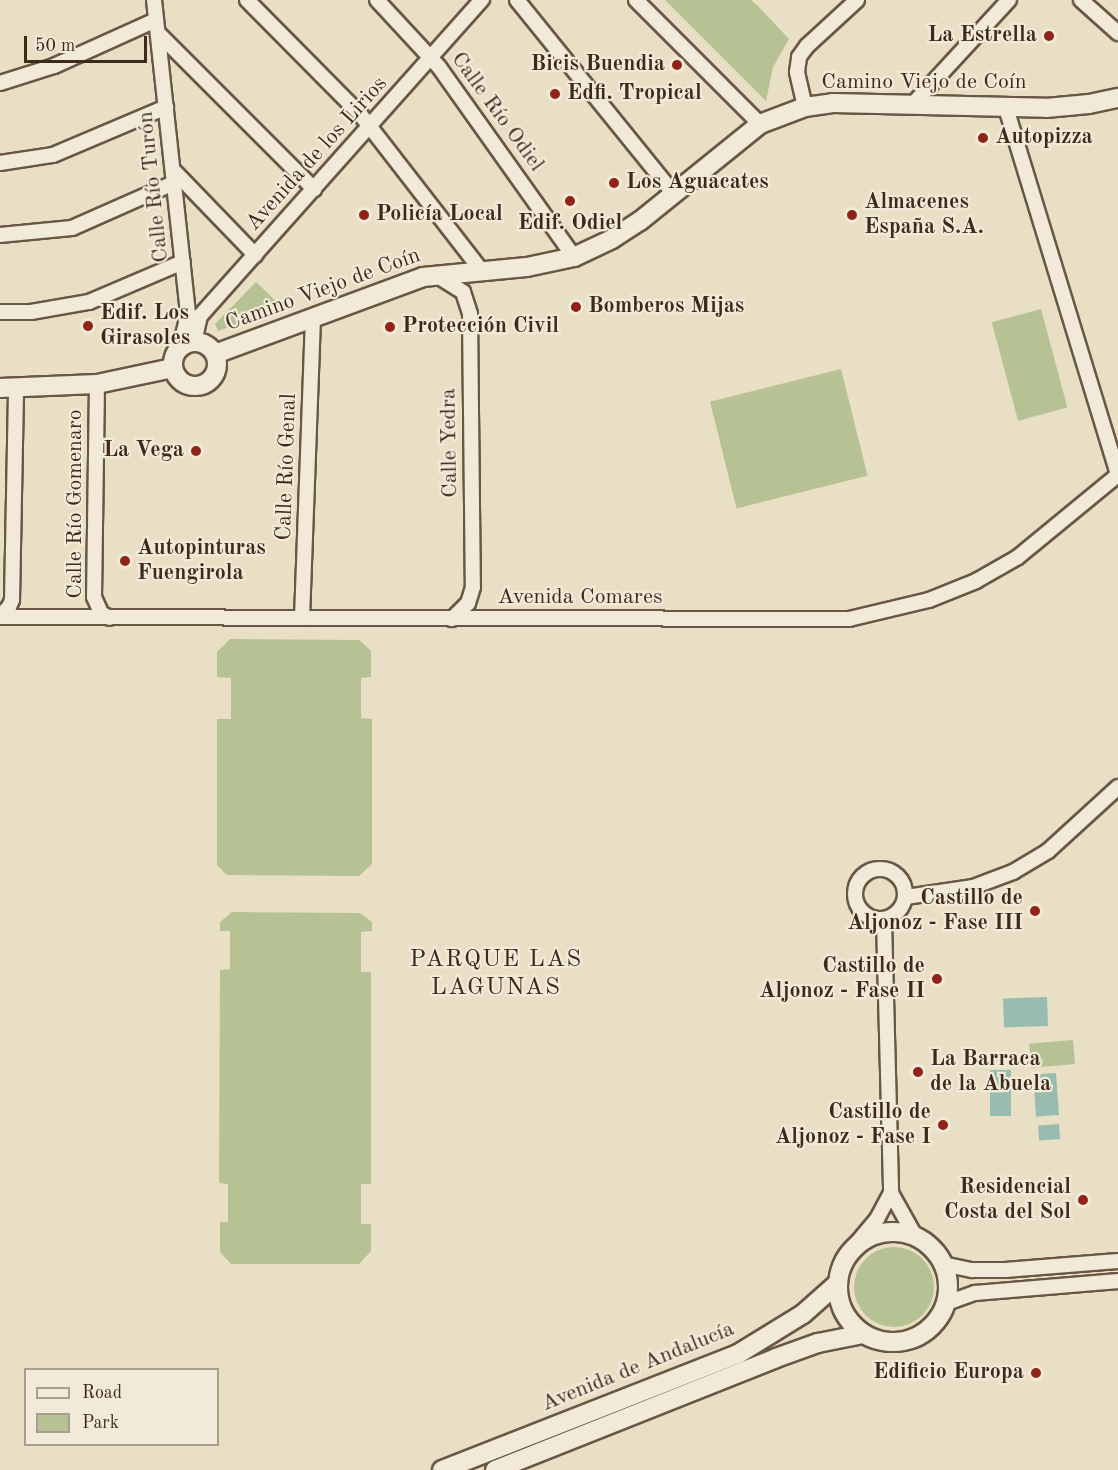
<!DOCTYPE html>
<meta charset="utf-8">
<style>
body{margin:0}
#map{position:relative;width:1118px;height:1470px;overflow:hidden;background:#e9dfc4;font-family:"Old Standard TT",serif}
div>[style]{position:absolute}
.green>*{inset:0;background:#b6c294;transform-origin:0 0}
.round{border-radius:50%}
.water>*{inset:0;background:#98bdb0;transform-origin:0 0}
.roads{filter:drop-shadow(2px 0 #695745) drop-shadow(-2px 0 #695745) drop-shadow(0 2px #695745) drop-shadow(0 -2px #695745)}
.minor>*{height:14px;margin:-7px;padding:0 7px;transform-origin:7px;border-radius:7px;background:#f1ead9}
.minor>.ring{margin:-7px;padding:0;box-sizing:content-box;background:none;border:14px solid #f1ead9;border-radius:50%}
.tertiary>*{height:18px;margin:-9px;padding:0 9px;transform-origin:9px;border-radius:9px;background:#f1ead9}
.tertiary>.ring{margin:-9px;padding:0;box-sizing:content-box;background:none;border:18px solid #f1ead9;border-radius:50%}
.dots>*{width:16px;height:16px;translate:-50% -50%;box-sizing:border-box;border:3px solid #f1ead9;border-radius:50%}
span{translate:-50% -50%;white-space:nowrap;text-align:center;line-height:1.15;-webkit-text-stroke:4.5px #f1ead9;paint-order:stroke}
.poi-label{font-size:22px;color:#3e2a1b;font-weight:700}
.right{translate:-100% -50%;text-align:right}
.left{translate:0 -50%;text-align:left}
.street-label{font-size:22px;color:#3e2a1b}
.neighbourhood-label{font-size:24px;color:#3e2a1b;letter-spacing:1.5px}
.legend{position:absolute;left:24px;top:1368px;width:195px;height:78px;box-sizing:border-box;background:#f1ead9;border:2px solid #a99d8d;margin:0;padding:8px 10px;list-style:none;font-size:18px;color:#3e2a1b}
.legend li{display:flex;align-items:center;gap:12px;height:30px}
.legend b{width:30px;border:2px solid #a99d8d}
.scale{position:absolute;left:24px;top:36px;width:123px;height:27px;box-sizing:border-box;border:3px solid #3e2a1b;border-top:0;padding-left:8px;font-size:18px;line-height:21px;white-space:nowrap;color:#3e2a1b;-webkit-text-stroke:4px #f1ead9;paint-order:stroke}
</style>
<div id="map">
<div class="green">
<i style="clip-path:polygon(665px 0,751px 0,757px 5px,789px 39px,773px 67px,766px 101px)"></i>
<i style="clip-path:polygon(256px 282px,282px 307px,218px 331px,215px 324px)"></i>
<i style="left:1041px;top:309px;width:102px;height:51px;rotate:75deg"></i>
<i style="left:841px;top:369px;width:110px;height:135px;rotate:76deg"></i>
<i style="clip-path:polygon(230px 639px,359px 640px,371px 651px,371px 677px,361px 678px,361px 718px,372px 719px,372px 864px,359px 876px,227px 875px,217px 865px,217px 719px,231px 719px,231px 678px,217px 677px,217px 652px)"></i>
<i style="clip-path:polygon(232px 912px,360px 913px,372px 922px,372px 931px,361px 932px,361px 972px,371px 972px,371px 1184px,361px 1184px,361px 1224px,371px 1224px,371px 1251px,359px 1264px,231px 1264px,220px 1252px,220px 1222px,228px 1222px,228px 1184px,219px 1183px,220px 970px,230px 969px,230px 931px,220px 931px,220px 922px)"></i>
<i style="left:1073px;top:1040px;width:24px;height:44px;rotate:85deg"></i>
<i class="round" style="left:854px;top:1247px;width:80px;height:80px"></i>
</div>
<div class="water">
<i style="left:1047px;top:997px;width:29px;height:44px;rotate:88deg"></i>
<i style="left:990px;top:1070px;width:21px;height:46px"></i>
<i style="left:1056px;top:1073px;width:42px;height:23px;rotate:86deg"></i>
<i style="left:1059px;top:1124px;width:15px;height:21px;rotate:86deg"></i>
</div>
<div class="roads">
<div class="minor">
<i style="left:154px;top:0;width:317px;rotate:83.8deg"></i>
<i style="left:188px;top:315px;width:33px;rotate:104deg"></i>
<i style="left:247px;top:0;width:161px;rotate:45.3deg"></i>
<i style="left:360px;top:114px;width:199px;rotate:52.2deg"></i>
<i style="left:377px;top:0;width:91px;rotate:47.2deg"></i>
<i style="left:439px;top:67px;width:233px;rotate:54.6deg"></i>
<i style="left:517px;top:0;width:250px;rotate:51deg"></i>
<i style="left:636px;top:0;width:175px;rotate:45deg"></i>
<i style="left:1081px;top:0;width:50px;rotate:41.7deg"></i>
<i style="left:158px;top:33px;width:221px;rotate:45deg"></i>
<i style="left:0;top:83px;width:57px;rotate:-17.5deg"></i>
<i style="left:54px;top:66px;width:112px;rotate:-24.3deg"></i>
<i style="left:912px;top:105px;width:143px;rotate:-47.3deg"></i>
<i style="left:805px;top:107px;width:36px;rotate:-103deg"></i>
<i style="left:797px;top:72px;width:15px;rotate:-82deg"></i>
<i style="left:799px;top:57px;width:14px;rotate:-54deg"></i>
<i style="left:807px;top:46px;width:68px;rotate:-42.6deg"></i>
<i style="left:1006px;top:108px;width:384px;rotate:73deg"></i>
<i style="left:0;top:163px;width:54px;rotate:-8.6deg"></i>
<i style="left:53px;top:155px;width:123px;rotate:-23deg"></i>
<i style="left:174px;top:171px;width:117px;rotate:46deg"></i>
<i style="left:0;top:235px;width:72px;rotate:-5.6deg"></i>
<i style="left:72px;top:228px;width:114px;rotate:-23.9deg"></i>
<i style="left:436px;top:275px;width:32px;rotate:32deg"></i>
<i style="left:463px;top:292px;width:23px;rotate:72deg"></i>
<i style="left:470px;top:314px;width:273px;rotate:89.4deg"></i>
<i style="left:473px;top:587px;width:17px;rotate:107deg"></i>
<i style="left:468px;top:603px;width:23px;rotate:135deg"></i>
<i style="left:0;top:312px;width:31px"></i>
<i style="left:31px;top:312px;width:59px;rotate:-9.8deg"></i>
<i style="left:89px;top:302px;width:102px;rotate:-23.1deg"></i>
<i style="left:194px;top:342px;width:27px;rotate:-77deg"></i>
<i style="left:200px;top:316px;width:424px;rotate:-48.3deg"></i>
<i style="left:97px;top:384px;width:213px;rotate:90.8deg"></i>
<i style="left:94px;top:597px;width:17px;rotate:66deg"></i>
<i style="left:101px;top:613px;width:10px;rotate:29deg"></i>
<i style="left:0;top:616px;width:13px;rotate:-45deg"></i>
<i style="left:9px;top:607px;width:8px;rotate:-67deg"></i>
<i style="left:12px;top:600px;width:212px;rotate:-88.9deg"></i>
<i style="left:0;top:617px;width:849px;rotate:0.13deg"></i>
<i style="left:849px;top:619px;width:82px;rotate:-13.4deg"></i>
<i style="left:929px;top:600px;width:51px;rotate:-22deg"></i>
<i style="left:976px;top:581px;width:48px;rotate:-29.7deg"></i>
<i style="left:1018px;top:557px;width:129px;rotate:-39.4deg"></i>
<i style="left:302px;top:618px;width:301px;rotate:-87.9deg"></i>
<i class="ring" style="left:855px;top:869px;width:36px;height:36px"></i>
<i style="left:906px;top:897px;width:68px;rotate:-8.5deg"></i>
<i style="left:973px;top:887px;width:43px;rotate:-20.6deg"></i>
<i style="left:1013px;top:872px;width:41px;rotate:-31deg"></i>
<i style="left:1048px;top:851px;width:95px;rotate:-42.4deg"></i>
<i style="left:884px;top:920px;width:273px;rotate:88.5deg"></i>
<i style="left:856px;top:1244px;width:33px;rotate:-50deg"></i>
<i style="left:877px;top:1219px;width:30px;rotate:-62deg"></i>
<i style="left:891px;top:1193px;width:49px;rotate:60.8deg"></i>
<i style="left:943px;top:1264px;width:30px;rotate:12deg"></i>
<i style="left:972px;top:1270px;width:33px"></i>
<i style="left:1005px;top:1270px;width:113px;rotate:-4.6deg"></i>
<i style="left:947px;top:1303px;width:30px;rotate:-20deg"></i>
<i style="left:975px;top:1293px;width:144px;rotate:-4.8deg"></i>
</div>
<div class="tertiary">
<i class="ring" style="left:173px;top:342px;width:26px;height:26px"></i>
<i style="left:215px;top:354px;width:222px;rotate:-20.3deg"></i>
<i style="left:423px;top:277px;width:104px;rotate:-5.5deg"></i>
<i style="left:527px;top:267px;width:48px;rotate:-12deg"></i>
<i style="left:574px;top:257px;width:42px;rotate:-25.3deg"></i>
<i style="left:612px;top:239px;width:33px;rotate:-33deg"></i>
<i style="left:640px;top:221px;width:154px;rotate:-38.9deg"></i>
<i style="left:760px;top:124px;width:48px;rotate:-20.7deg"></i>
<i style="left:805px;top:107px;width:28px;rotate:-8deg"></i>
<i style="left:833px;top:103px;width:213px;rotate:1.3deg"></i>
<i style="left:1046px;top:108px;width:43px;rotate:-5.3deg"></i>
<i style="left:1089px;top:104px;width:30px;rotate:-12deg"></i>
<i style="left:0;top:388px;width:97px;rotate:-2.4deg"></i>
<i style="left:97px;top:384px;width:78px;rotate:-11.9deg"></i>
<i class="ring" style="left:838px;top:1232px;width:92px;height:92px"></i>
<i style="left:442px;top:1470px;width:318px;rotate:-21.4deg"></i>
<i style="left:738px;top:1354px;width:76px;rotate:-31.6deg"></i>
<i style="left:803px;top:1314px;width:47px;rotate:-41.5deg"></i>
<i style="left:495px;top:1470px;width:302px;rotate:-21.7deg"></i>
<i style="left:776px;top:1358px;width:45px;rotate:-19.7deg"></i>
<i style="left:818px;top:1343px;width:46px;rotate:-11.3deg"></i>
</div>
</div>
<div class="dots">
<i style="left:1049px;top:36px;background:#8f2418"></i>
<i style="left:677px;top:65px;background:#8f2418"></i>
<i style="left:555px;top:94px;background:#8f2418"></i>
<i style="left:983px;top:138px;background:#8f2418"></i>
<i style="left:614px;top:183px;background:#8f2418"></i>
<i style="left:570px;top:201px;background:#8f2418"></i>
<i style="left:364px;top:215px;background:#8f2418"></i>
<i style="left:852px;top:215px;background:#8f2418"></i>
<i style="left:576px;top:307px;background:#8f2418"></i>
<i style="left:88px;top:326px;background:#8f2418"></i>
<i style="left:390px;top:327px;background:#8f2418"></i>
<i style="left:196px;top:451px;background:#8f2418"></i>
<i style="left:125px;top:561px;background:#8f2418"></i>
<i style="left:1035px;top:911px;background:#8f2418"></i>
<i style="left:937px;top:979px;background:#8f2418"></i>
<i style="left:918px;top:1072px;background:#8f2418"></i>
<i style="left:943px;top:1125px;background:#8f2418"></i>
<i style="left:1083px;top:1200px;background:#8f2418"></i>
<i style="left:1036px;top:1373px;background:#8f2418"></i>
</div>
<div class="poi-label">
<span class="right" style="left:1037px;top:36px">La Estrella</span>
<span class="right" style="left:665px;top:65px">Bicis Buendia</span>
<span class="left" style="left:567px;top:94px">Edfi. Tropical</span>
<span class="left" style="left:995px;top:138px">Autopizza</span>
<span class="left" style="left:626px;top:183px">Los Aguacates</span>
<span class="left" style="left:864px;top:215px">Almacenes<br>España S.A.</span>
<span class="left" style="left:376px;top:215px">Policía Local</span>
<span style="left:570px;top:224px">Edif. Odiel</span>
<span class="left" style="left:588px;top:307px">Bomberos Mijas</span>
<span class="left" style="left:100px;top:326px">Edif. Los<br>Girasoles</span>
<span class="left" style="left:402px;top:327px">Protección Civil</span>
<span class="right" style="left:184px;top:451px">La Vega</span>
<span class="left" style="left:137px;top:561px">Autopinturas<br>Fuengirola</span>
<span class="right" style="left:1023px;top:911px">Castillo de<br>Aljonoz - Fase III</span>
<span class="right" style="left:925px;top:979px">Castillo de<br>Aljonoz - Fase II</span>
<span class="left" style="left:930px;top:1072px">La Barraca<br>de la Abuela</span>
<span class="right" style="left:931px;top:1125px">Castillo de<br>Aljonoz - Fase I</span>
<span class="right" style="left:1071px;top:1200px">Residencial<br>Costa del Sol</span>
<span class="right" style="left:1024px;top:1373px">Edificio Europa</span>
</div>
<div class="street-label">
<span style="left:924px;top:83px">Camino Viejo de Coín</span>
<span style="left:497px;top:112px;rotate:54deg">Calle Río Odiel</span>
<span style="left:317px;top:154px;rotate:-48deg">Avenida de los Lirios</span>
<span style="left:154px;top:187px;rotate:-96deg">Calle Río Turón</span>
<span style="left:323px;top:290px;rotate:-20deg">Camino Viejo de Coín</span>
<span style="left:450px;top:443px;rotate:-91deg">Calle Yedra</span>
<span style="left:287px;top:467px;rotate:-88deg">Calle Río Genal</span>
<span style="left:76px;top:504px;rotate:-90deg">Calle Río Gomenaro</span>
<span style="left:580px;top:598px">Avenida Comares</span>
<span style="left:638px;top:1367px;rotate:-22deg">Avenida de Andalucía</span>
</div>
<div class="neighbourhood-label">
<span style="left:496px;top:975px">PARQUE LAS<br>LAGUNAS</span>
</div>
<ul class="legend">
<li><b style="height:8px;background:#f1ead9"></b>Road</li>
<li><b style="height:16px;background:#b6c294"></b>Park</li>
</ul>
<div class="scale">50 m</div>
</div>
